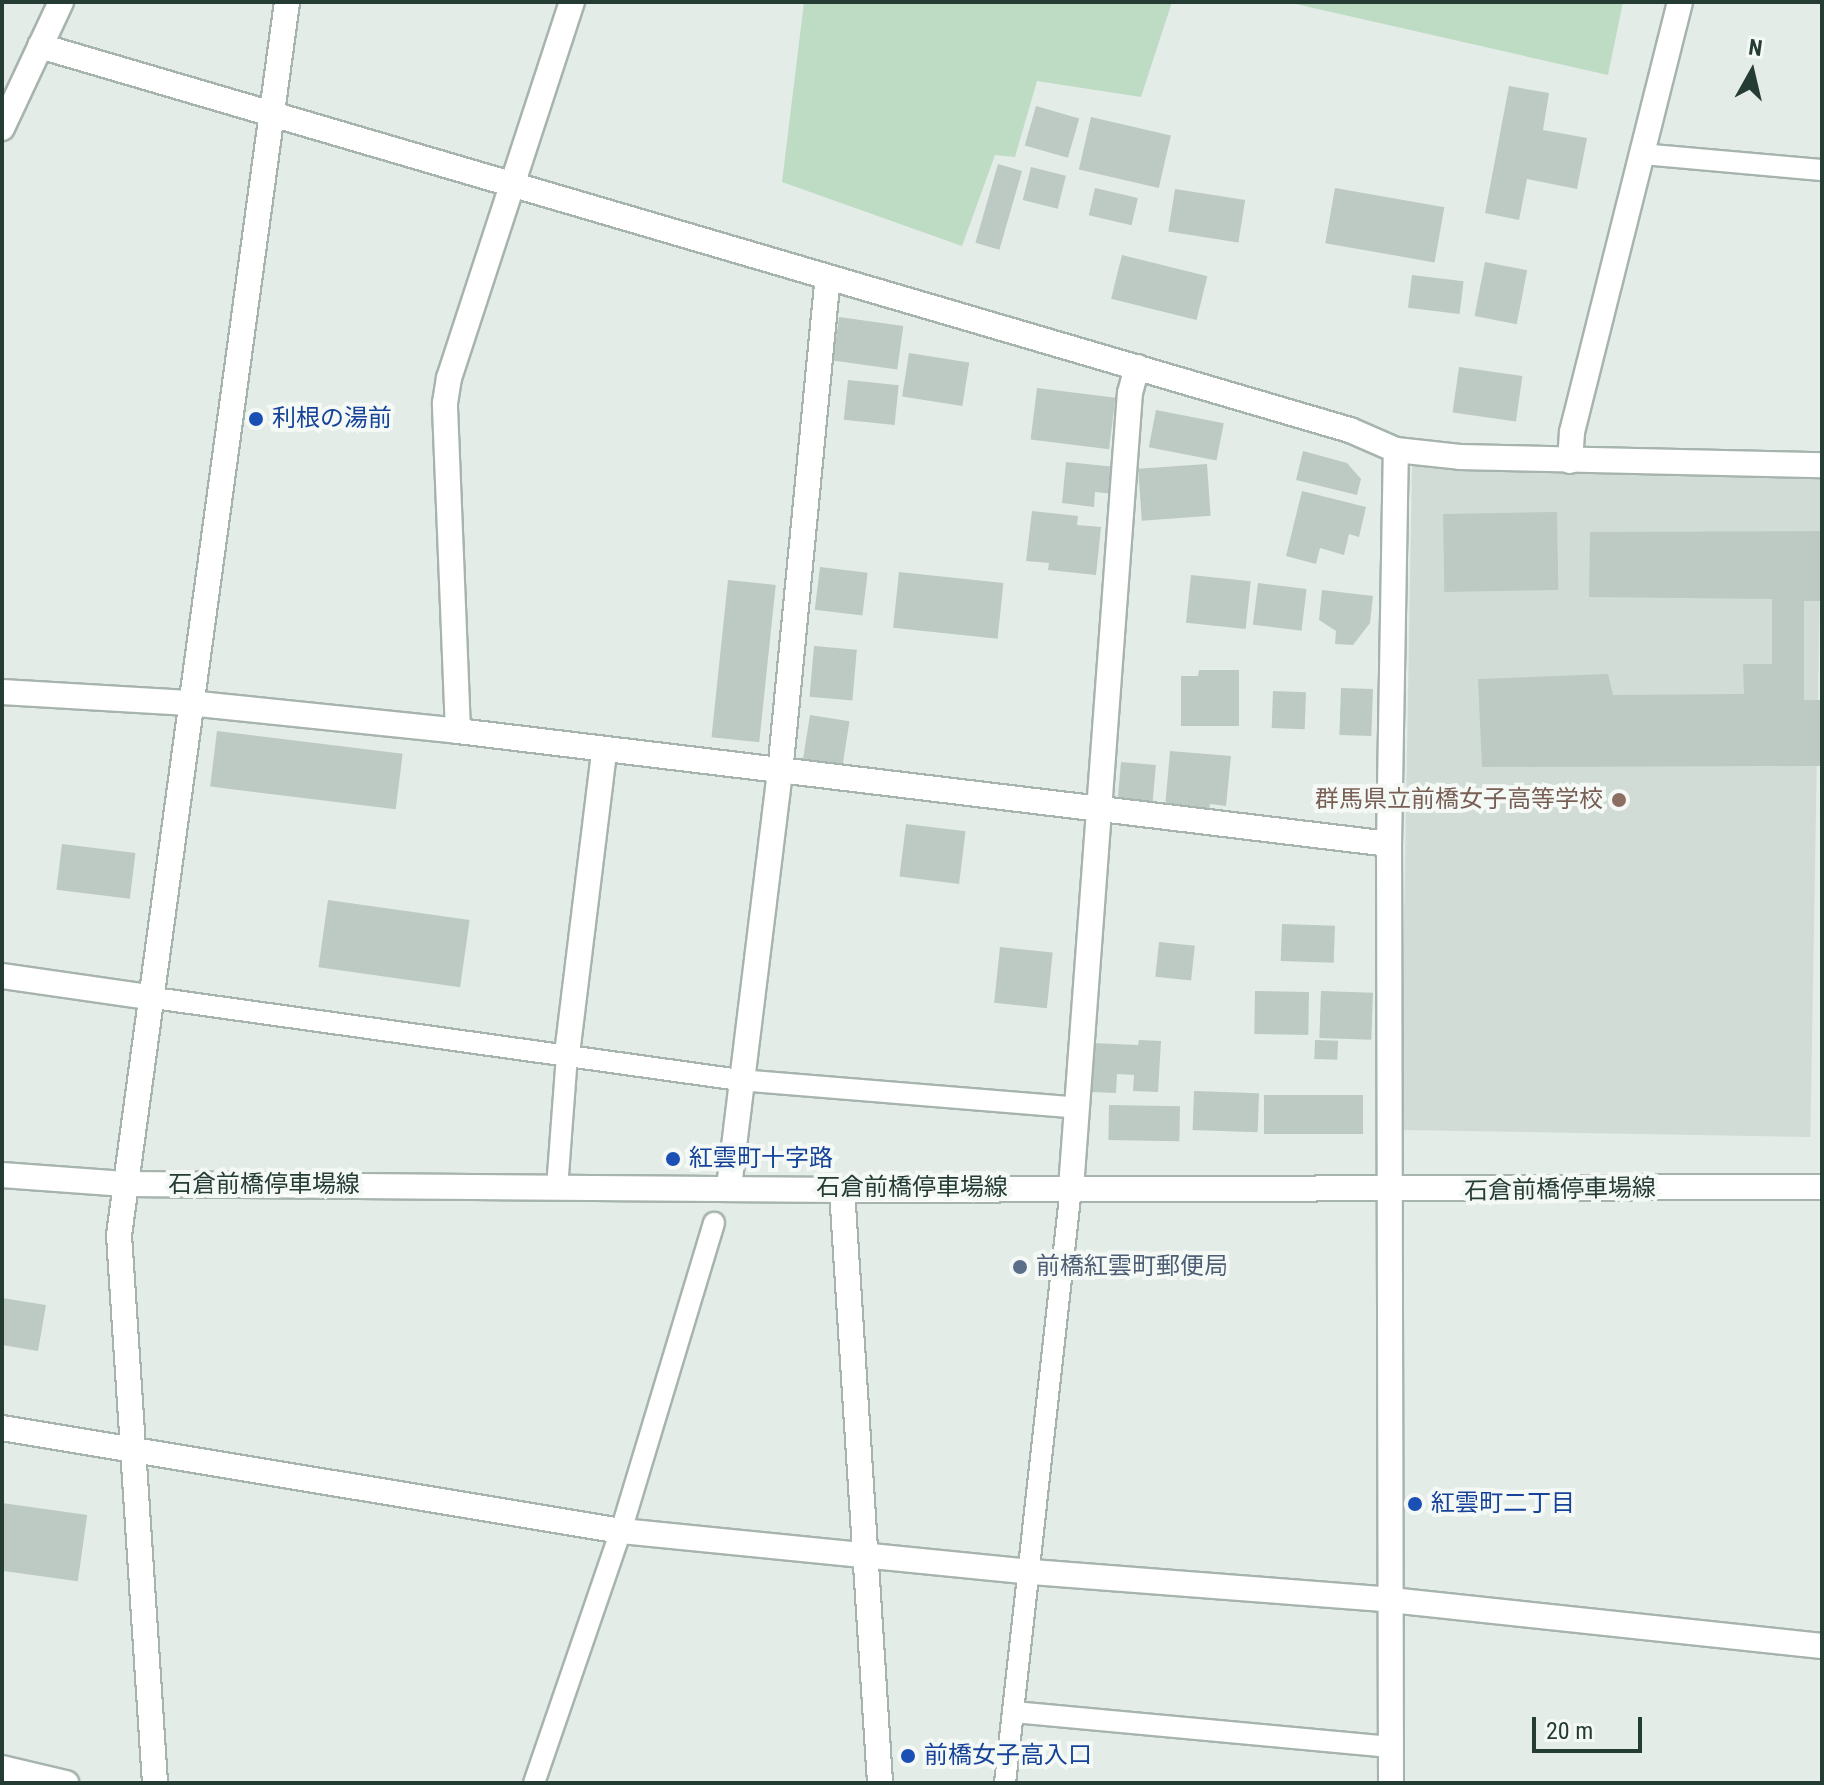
<!DOCTYPE html>
<meta charset="utf-8">
<style>
body{margin:0}
#map{position:relative;width:1824px;height:1785px;overflow:hidden;background:#e4ece8;font-family:"Roboto Condensed","Noto Sans JP",sans-serif}
div>[style]{position:absolute}
.built>*{inset:0;background:#d2dcd7;transform-origin:0 0}
.green>*{inset:0;background:#bedbc4}
.building>*{inset:0;background:#bccac3;transform-origin:0 0}
.roads{filter:drop-shadow(2px 0 #a7b4ae) drop-shadow(-2px 0 #a7b4ae) drop-shadow(0 2px #a7b4ae) drop-shadow(0 -2px #a7b4ae)}
.lane>*{height:20px;margin:-10px;padding:0 10px;transform-origin:10px;border-radius:10px;background:#fff}
.street>*{height:24px;margin:-12px;padding:0 12px;transform-origin:12px;border-radius:12px;background:#fff}
.secondary>*{height:24px;margin:-12px;padding:0 12px;transform-origin:12px;border-radius:12px;background:#fff}
.dots>*{width:22px;height:22px;translate:-50% -50%;box-sizing:border-box;border:4px solid #f4f9f6;border-radius:50%}
span{translate:-50% -50%;white-space:nowrap;text-align:center;line-height:1.15;-webkit-text-stroke:8px #f4f9f6;paint-order:stroke}
.transit-label{font-size:24px;color:#164399}
.left{translate:0 -50%;text-align:left}
.education-label{font-size:24px;color:#785e54}
.right{translate:-100% -50%;text-align:right}
.street-label{font-size:24px;color:#253c34}
.service-label{font-size:24px;color:#4e5e75}
.frame{position:absolute;inset:0;border:4px solid #253c34;pointer-events:none}
.north{position:absolute;left:1712px;top:32px;width:80px;height:80px;-webkit-text-stroke:6px #f4f9f6;paint-order:stroke;rotate:8deg;font-size:22px;font-weight:700;line-height:32px;text-align:center;color:#253c34}
.north::after{content:'';display:block;margin:auto;width:28px;height:36px;background:#253c34;clip-path:polygon(50% 0,100% 100%,50% 72%,0 100%)}
.scale{position:absolute;left:1532px;top:1717px;width:110px;height:36px;box-sizing:border-box;border:4px solid #253c34;border-top:0;padding-left:10px;font-size:24px;line-height:28px;white-space:nowrap;color:#253c34;-webkit-text-stroke:6px #f4f9f6;paint-order:stroke}
</style>
<div id="map">
<div class="built">
<i style="left:1412px;top:464px;width:410px;height:666px;rotate:1deg"></i>
</div>
<div class="green">
<i style="clip-path:polygon(804px 2px,1172px 2px,1141px 97px,1037px 81px,1015px 157px,995px 155px,962px 246px,782px 182px)"></i>
<i style="clip-path:polygon(1287px 2px,1623px 2px,1608px 75px)"></i>
</div>
<div class="building">
<i style="clip-path:polygon(1509px 86px,1549px 93px,1543px 130px,1587px 138px,1577px 189px,1527px 179px,1519px 220px,1485px 213px)"></i>
<i style="left:1036px;top:106px;width:45px;height:41px;rotate:16deg"></i>
<i style="left:1091px;top:117px;width:82px;height:54px;rotate:13deg"></i>
<i style="left:998px;top:164px;width:25px;height:82px;rotate:16deg"></i>
<i style="left:1031px;top:167px;width:36px;height:34px;rotate:14deg"></i>
<i style="left:1095px;top:188px;width:44px;height:28px;rotate:13deg"></i>
<i style="left:1335px;top:188px;width:111px;height:56px;rotate:10deg"></i>
<i style="left:1175px;top:189px;width:71px;height:43px;rotate:9deg"></i>
<i style="left:1122px;top:255px;width:88px;height:45px;rotate:14deg"></i>
<i style="left:1485px;top:262px;width:43px;height:55px;rotate:11deg"></i>
<i style="left:1412px;top:275px;width:52px;height:33px;rotate:7deg"></i>
<i style="left:839px;top:317px;width:65px;height:44px;rotate:8deg"></i>
<i style="left:909px;top:353px;width:61px;height:44px;rotate:9deg"></i>
<i style="left:1459px;top:367px;width:64px;height:46px;rotate:8deg"></i>
<i style="left:848px;top:380px;width:51px;height:40px;rotate:6deg"></i>
<i style="left:1037px;top:388px;width:79px;height:52px;rotate:7deg"></i>
<i style="left:1156px;top:410px;width:69px;height:38px;rotate:11deg"></i>
<i style="clip-path:polygon(1303px 451px,1347px 463px,1361px 479px,1357px 495px,1296px 480px)"></i>
<i style="clip-path:polygon(1066px 462px,1116px 467px,1114px 494px,1095px 492px,1094px 507px,1062px 503px)"></i>
<i style="left:1207px;top:464px;width:52px;height:69px;rotate:86deg"></i>
<i style="clip-path:polygon(1302px 491px,1366px 507px,1359px 537px,1349px 534px,1344px 555px,1320px 548px,1316px 564px,1286px 556px)"></i>
<i style="clip-path:polygon(1032px 511px,1078px 516px,1077px 525px,1101px 527px,1096px 575px,1048px 570px,1049px 563px,1026px 561px)"></i>
<i style="left:1557px;top:512px;width:78px;height:114px;rotate:89deg"></i>
<i style="clip-path:polygon(1822px 531px,1822px 601px,1804px 601px,1804px 700px,1822px 700px,1822px 766px,1482px 767px,1478px 679px,1608px 674px,1613px 695px,1744px 694px,1743px 664px,1772px 664px,1772px 599px,1589px 597px,1590px 532px)"></i>
<i style="left:820px;top:567px;width:48px;height:43px;rotate:7deg"></i>
<i style="left:899px;top:572px;width:105px;height:56px;rotate:6deg"></i>
<i style="left:1191px;top:575px;width:60px;height:48px;rotate:6deg"></i>
<i style="left:728px;top:580px;width:48px;height:158px;rotate:6deg"></i>
<i style="left:1258px;top:583px;width:49px;height:42px;rotate:7deg"></i>
<i style="clip-path:polygon(1322px 590px,1373px 596px,1370px 623px,1353px 645px,1335px 644px,1336px 631px,1319px 620px)"></i>
<i style="left:814px;top:646px;width:43px;height:51px;rotate:5deg"></i>
<i style="clip-path:polygon(1199px 670px,1239px 670px,1239px 726px,1181px 726px,1181px 676px,1198px 676px)"></i>
<i style="left:1341px;top:688px;width:32px;height:47px;rotate:2deg"></i>
<i style="left:1273px;top:691px;width:33px;height:37px;rotate:2deg"></i>
<i style="left:810px;top:715px;width:40px;height:45px;rotate:9deg"></i>
<i style="left:217px;top:731px;width:187px;height:56px;rotate:7deg"></i>
<i style="clip-path:polygon(1170px 751px,1231px 756px,1226px 806px,1210px 804px,1209px 812px,1165px 808px)"></i>
<i style="left:1121px;top:762px;width:35px;height:40px;rotate:5deg"></i>
<i style="left:906px;top:824px;width:60px;height:53px;rotate:7deg"></i>
<i style="left:62px;top:844px;width:74px;height:46px;rotate:7deg"></i>
<i style="left:328px;top:900px;width:143px;height:68px;rotate:8deg"></i>
<i style="left:1282px;top:924px;width:53px;height:37px;rotate:2deg"></i>
<i style="left:1159px;top:942px;width:36px;height:35px;rotate:6deg"></i>
<i style="left:1000px;top:947px;width:53px;height:56px;rotate:6deg"></i>
<i style="left:1255px;top:991px;width:54px;height:43px;rotate:1deg"></i>
<i style="left:1321px;top:991px;width:52px;height:47px;rotate:2deg"></i>
<i style="clip-path:polygon(1139px 1040px,1161px 1041px,1158px 1092px,1133px 1091px,1134px 1075px,1117px 1074px,1116px 1093px,1091px 1092px,1093px 1043px,1138px 1045px)"></i>
<i style="left:1315px;top:1040px;width:23px;height:19px;rotate:2deg"></i>
<i style="left:1194px;top:1091px;width:65px;height:39px;rotate:2deg"></i>
<i style="left:1264px;top:1095px;width:99px;height:39px"></i>
<i style="left:1109px;top:1105px;width:71px;height:35px;rotate:1deg"></i>
<i style="clip-path:polygon(2px 1298px,46px 1305px,38px 1351px,2px 1345px)"></i>
<i style="left:2px;top:1503px;width:86px;height:67px;rotate:8deg"></i>
</div>
<div class="roads">
<div class="lane">
<i style="left:1642px;top:154px;width:181px;rotate:5.1deg"></i>
<i style="left:154px;top:998px;width:592px;rotate:7.97deg"></i>
<i style="left:740px;top:1080px;width:338px;rotate:4.7deg"></i>
<i style="left:557px;top:1188px;width:134px;rotate:-85.7deg"></i>
<i style="left:1013px;top:1712px;width:380px;rotate:5.3deg"></i>
<i style="left:534px;top:1783px;width:267px;rotate:-71deg"></i>
<i style="left:621px;top:1531px;width:322px;rotate:-73.2deg"></i>
<i style="left:1005px;top:1783px;width:599px;rotate:-83.67deg"></i>
</div>
<div class="street">
<i style="left:40px;top:46px;width:1365px;rotate:16.34deg"></i>
<i style="left:1350px;top:430px;width:50px;rotate:23.5deg"></i>
<i style="left:1396px;top:450px;width:64px;rotate:6.2deg"></i>
<i style="left:1460px;top:457px;width:362px;rotate:1.3deg"></i>
<i style="left:1570px;top:461px;width:29px;rotate:-86deg"></i>
<i style="left:1572px;top:432px;width:443px;rotate:-75.9deg"></i>
<i style="left:2px;top:692px;width:187px;rotate:3.4deg"></i>
<i style="left:189px;top:703px;width:270px;rotate:5.9deg"></i>
<i style="left:458px;top:731px;width:938px;rotate:6.92deg"></i>
<i style="left:458px;top:731px;width:328px;rotate:-92.3deg"></i>
<i style="left:445px;top:403px;width:25px;rotate:-81deg"></i>
<i style="left:449px;top:378px;width:396px;rotate:-71.9deg"></i>
<i style="left:2px;top:976px;width:154px;rotate:8.2deg"></i>
<i style="left:567px;top:1054px;width:304px;rotate:-83deg"></i>
<i style="left:729px;top:1187px;width:417px;rotate:-83deg"></i>
<i style="left:780px;top:773px;width:496px;rotate:-84.5deg"></i>
<i style="left:1071px;top:1188px;width:797px;rotate:-85.76deg"></i>
<i style="left:1130px;top:393px;width:27px;rotate:-75deg"></i>
<i style="left:2px;top:1428px;width:628px;rotate:9.45deg"></i>
<i style="left:621px;top:1531px;width:412px;rotate:5.7deg"></i>
<i style="left:1031px;top:1572px;width:361px;rotate:4.4deg"></i>
<i style="left:1391px;top:1600px;width:433px;rotate:6.1deg"></i>
<i style="left:2px;top:1768px;width:66px;rotate:13.2deg"></i>
<i style="left:1391px;top:1783px;width:939px;rotate:-90.12deg"></i>
<i style="left:1389px;top:844px;width:394px;rotate:-89deg"></i>
</div>
<div class="secondary">
<i style="left:2px;top:128px;width:139px;rotate:-64.9deg"></i>
<i style="left:2px;top:1175px;width:123px;rotate:4.2deg"></i>
<i style="left:125px;top:1184px;width:717px;rotate:0.48deg"></i>
<i style="left:842px;top:1190px;width:980px;rotate:-0.18deg"></i>
<i style="left:842px;top:1190px;width:594px;rotate:86.33deg"></i>
<i style="left:155px;top:1783px;width:549px;rotate:-93.76deg"></i>
<i style="left:119px;top:1235px;width:1244px;rotate:-82.24deg"></i>
</div>
</div>
<div class="dots">
<i style="left:256px;top:419px;background:#1a4fb4"></i>
<i style="left:1619px;top:800px;background:#8d6e63"></i>
<i style="left:673px;top:1159px;background:#1a4fb4"></i>
<i style="left:1020px;top:1267px;background:#5c6f8a"></i>
<i style="left:1415px;top:1504px;background:#1a4fb4"></i>
<i style="left:908px;top:1756px;background:#1a4fb4"></i>
</div>
<div class="transit-label">
<span class="left" style="left:272px;top:419px">利根の湯前</span>
<span class="left" style="left:689px;top:1159px">紅雲町十字路</span>
<span class="left" style="left:1431px;top:1504px">紅雲町二丁目</span>
<span class="left" style="left:924px;top:1756px">前橋女子高入口</span>
</div>
<div class="education-label">
<span class="right" style="left:1603px;top:800px">群馬県立前橋女子高等学校</span>
</div>
<div class="street-label">
<span style="left:264px;top:1185px">石倉前橋停車場線</span>
<span style="left:912px;top:1188px">石倉前橋停車場線</span>
<span style="left:1560px;top:1190px;rotate:-1deg">石倉前橋停車場線</span>
</div>
<div class="service-label">
<span class="left" style="left:1036px;top:1267px">前橋紅雲町郵便局</span>
</div>
<div class="frame"></div>
<div class="north">N</div>
<div class="scale">20 m</div>
</div>
